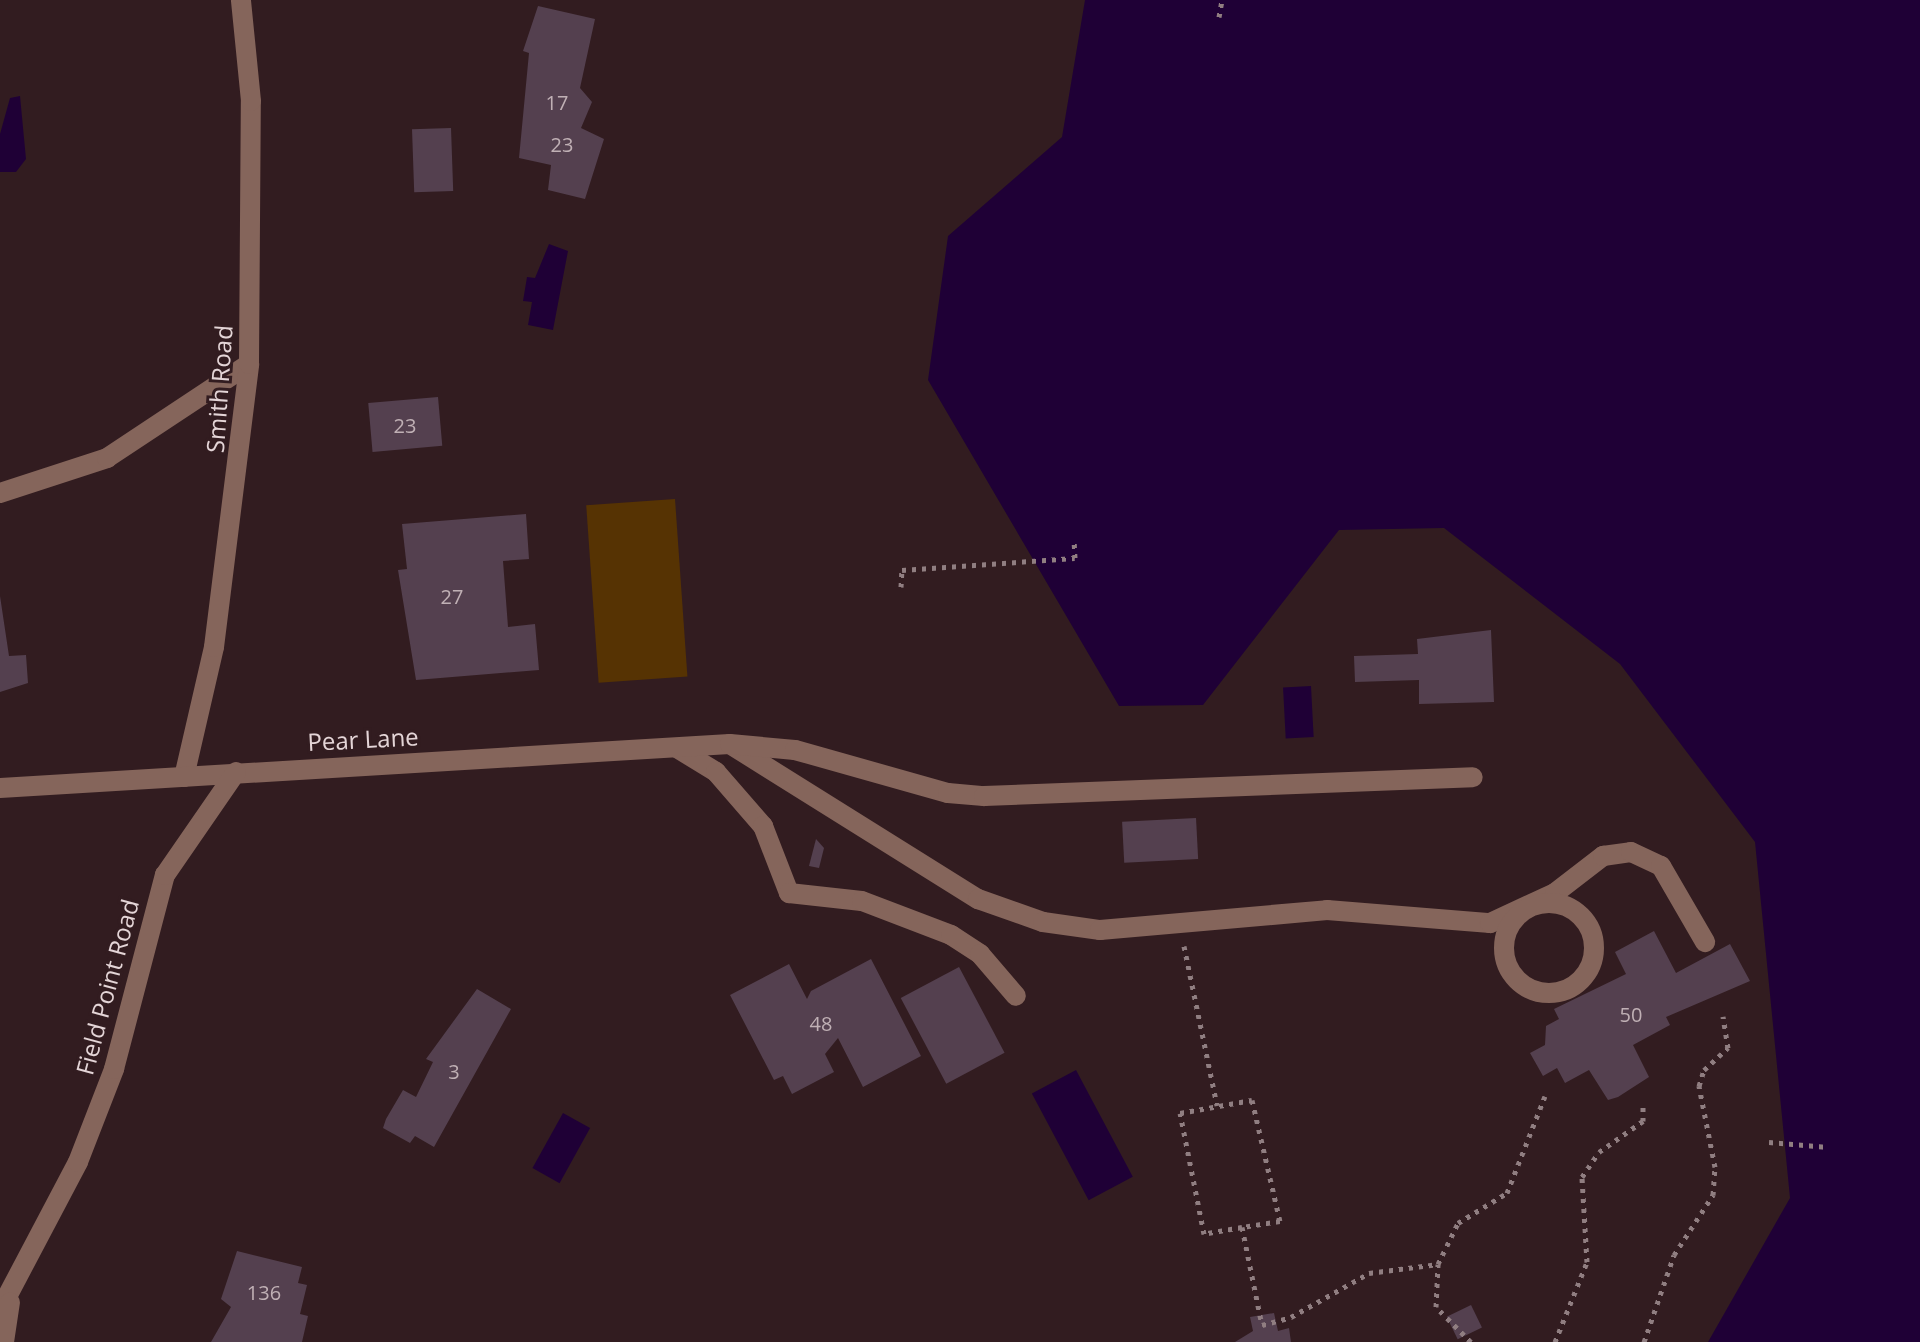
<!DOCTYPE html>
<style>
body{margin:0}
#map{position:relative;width:1920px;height:1342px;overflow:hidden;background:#321c20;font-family:"Open Sans",sans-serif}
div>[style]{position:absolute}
.green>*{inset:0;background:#563303;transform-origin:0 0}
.water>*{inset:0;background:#1f0036;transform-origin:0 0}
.building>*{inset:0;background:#54404f;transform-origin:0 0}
.path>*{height:5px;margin-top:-2.5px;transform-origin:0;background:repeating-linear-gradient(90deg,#907e81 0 4px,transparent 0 10px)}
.minor>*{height:20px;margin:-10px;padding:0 10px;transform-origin:10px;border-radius:10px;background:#85655b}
.minor>.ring{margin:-10px;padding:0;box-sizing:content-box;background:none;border:20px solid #85655b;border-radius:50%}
span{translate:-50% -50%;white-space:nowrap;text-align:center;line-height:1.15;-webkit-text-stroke:6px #321c20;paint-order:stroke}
.number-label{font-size:20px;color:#c0b0b5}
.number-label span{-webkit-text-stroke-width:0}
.street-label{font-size:24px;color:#e4d5d7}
</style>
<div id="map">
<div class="green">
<i style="left:675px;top:499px;width:178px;height:89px;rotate:86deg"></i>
</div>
<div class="water">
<i style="clip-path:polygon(1085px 0,1920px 0,1920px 1342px,1708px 1342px,1790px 1198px,1755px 842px,1620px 664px,1444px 528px,1339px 530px,1203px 705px,1119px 706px,928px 380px,948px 236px,1062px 137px)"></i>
<i style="clip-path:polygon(20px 96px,26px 159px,16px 172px,0 172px,0 134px,10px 98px)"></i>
<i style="clip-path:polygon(549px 244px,568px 251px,553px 330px,528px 325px,532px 302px,523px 301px,527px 277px,535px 278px)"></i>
<i style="left:1311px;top:686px;width:51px;height:28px;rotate:87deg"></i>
<i style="left:1076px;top:1070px;width:121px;height:50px;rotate:62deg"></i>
<i style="left:563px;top:1113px;width:31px;height:63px;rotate:29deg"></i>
</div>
<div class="building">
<i style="clip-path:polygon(538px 6px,595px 19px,580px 88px,592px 102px,581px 128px,604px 139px,585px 199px,548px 190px,551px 165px,519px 158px,529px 53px,523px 51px)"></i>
<i style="left:451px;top:128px;width:63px;height:39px;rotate:88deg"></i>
<i style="left:438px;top:397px;width:49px;height:70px;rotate:85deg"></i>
<i style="clip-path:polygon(526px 514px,529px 559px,503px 561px,508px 627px,535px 624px,539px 670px,416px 680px,398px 570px,407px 569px,402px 524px)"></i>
<i style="clip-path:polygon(0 596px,9px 656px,26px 655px,28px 683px,0 692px)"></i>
<i style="clip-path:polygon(1491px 630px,1494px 702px,1419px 704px,1419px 680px,1355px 682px,1354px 656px,1418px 654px,1417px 639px)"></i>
<i style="left:1196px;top:818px;width:41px;height:74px;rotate:87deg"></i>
<i style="clip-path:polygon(816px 839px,824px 848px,819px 868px,809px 866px)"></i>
<i style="clip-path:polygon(1654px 931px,1676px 973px,1730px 944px,1750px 981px,1666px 1017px,1670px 1025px,1633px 1045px,1649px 1077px,1618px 1097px,1608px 1100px,1589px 1070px,1565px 1083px,1557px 1068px,1543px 1076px,1530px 1053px,1545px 1045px,1546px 1026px,1559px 1019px,1554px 1009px,1626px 974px,1615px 952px)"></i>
<i style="clip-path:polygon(871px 959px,921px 1056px,863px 1087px,838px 1038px,825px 1054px,834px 1072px,792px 1094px,783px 1076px,774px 1080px,730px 995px,789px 964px,807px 999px,811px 991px)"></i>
<i style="left:959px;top:967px;width:97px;height:66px;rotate:62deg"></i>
<i style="clip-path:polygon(477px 989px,511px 1009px,434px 1147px,415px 1136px,410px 1143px,383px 1128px,386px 1119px,403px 1090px,416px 1097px,433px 1062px,426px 1059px)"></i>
<i style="clip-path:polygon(237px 1251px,302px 1267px,298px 1283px,307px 1285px,300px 1314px,308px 1316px,302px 1342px,211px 1342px,231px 1307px,221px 1299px)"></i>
<i style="left:1471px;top:1305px;width:25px;height:27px;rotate:64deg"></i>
<i style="clip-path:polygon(1274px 1313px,1278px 1331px,1289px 1328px,1291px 1342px,1235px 1342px,1253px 1331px,1250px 1317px)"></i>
</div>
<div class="path">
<i style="left:1219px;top:17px;width:17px;rotate:-80deg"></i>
<i style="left:901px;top:587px;width:17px;rotate:-87deg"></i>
<i style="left:902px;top:570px;width:173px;rotate:-4deg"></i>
<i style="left:1075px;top:558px;width:19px;rotate:-93deg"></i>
<i style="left:1184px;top:946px;width:163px;rotate:78.3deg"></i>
<i style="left:1769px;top:1142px;width:59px;rotate:4.8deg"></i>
<i style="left:1242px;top:1227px;width:39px;rotate:170deg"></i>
<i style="left:1204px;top:1234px;width:123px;rotate:-101.2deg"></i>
<i style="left:1180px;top:1113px;width:73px;rotate:-10.2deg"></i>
<i style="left:1252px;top:1100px;width:124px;rotate:77deg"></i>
<i style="left:1280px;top:1221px;width:38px;rotate:171deg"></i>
<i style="left:1242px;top:1227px;width:100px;rotate:78.5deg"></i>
<i style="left:1262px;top:1325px;width:30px;rotate:-15deg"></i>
<i style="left:1291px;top:1317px;width:90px;rotate:-29.4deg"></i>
<i style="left:1369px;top:1273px;width:70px;rotate:-7.4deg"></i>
<i style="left:1471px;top:1342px;width:49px;rotate:-135deg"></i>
<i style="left:1436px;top:1307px;width:43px;rotate:-87.3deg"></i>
<i style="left:1438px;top:1264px;width:46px;rotate:-64deg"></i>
<i style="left:1458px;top:1223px;width:57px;rotate:-31.5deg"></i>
<i style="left:1507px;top:1193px;width:104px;rotate:-68.6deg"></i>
<i style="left:1555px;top:1342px;width:86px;rotate:-68.2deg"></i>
<i style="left:1587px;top:1262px;width:85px;rotate:-93.4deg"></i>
<i style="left:1582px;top:1177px;width:30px;rotate:-56deg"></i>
<i style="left:1599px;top:1152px;width:54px;rotate:-35.2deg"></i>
<i style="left:1643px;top:1121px;width:17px;rotate:-90deg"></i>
<i style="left:1644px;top:1342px;width:92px;rotate:-71deg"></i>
<i style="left:1674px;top:1255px;width:72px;rotate:-57deg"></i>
<i style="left:1713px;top:1195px;width:28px;rotate:-86deg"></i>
<i style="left:1715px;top:1167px;width:83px;rotate:-101.2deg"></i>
<i style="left:1699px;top:1086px;width:17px;rotate:-73deg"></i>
<i style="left:1704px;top:1070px;width:33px;rotate:-43deg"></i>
<i style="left:1728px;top:1048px;width:32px;rotate:-99deg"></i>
</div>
<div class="minor">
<i style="left:0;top:493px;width:113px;rotate:-18.1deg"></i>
<i style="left:107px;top:458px;width:170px;rotate:-33.5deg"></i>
<i style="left:733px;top:746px;width:289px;rotate:32deg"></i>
<i style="left:978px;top:899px;width:69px;rotate:19.5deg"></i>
<i style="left:1043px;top:922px;width:58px;rotate:8deg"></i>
<i style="left:1100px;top:930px;width:228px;rotate:-5deg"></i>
<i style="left:1327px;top:910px;width:164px;rotate:4.6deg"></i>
<i style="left:1490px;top:923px;width:72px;rotate:-24.8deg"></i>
<i style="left:1555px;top:893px;width:61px;rotate:-37.6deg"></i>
<i style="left:1603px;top:856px;width:28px;rotate:-8deg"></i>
<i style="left:1631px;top:852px;width:33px;rotate:25deg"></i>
<i style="left:1661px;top:866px;width:88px;rotate:59.9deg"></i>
<i style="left:677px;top:748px;width:46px;rotate:31.6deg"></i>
<i style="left:716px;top:772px;width:72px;rotate:49deg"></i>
<i style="left:763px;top:826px;width:72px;rotate:68.8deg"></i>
<i style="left:789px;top:893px;width:73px;rotate:6.3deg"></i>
<i style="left:862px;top:901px;width:95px;rotate:20.9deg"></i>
<i style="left:951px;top:935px;width:35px;rotate:33deg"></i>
<i style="left:980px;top:954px;width:55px;rotate:49.4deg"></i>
<i style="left:184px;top:777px;width:133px;rotate:-77deg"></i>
<i style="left:214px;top:647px;width:285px;rotate:-82.9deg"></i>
<i style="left:249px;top:364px;width:263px;rotate:-89.6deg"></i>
<i style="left:251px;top:101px;width:101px;rotate:-95.7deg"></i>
<i style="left:0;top:788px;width:731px;rotate:-3.45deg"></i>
<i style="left:730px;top:744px;width:65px;rotate:5.3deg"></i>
<i style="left:795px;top:750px;width:159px;rotate:15.7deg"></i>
<i style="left:948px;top:793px;width:36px;rotate:5deg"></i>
<i style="left:984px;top:796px;width:489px;rotate:-2.2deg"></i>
<i class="ring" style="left:1504px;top:903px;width:70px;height:70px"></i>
<i style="left:0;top:1310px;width:167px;rotate:-62.2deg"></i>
<i style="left:78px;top:1162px;width:100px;rotate:-68.8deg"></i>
<i style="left:114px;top:1069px;width:201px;rotate:-75.3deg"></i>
<i style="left:165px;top:875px;width:125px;rotate:-55.4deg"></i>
<i style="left:4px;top:1342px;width:40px;rotate:-81.5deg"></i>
</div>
<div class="number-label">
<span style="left:557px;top:102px">17</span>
<span style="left:562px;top:144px">23</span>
<span style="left:405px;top:425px">23</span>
<span style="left:452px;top:596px">27</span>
<span style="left:1631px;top:1014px">50</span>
<span style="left:821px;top:1023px">48</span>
<span style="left:454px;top:1071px">3</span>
<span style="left:264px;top:1292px">136</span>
</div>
<div class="street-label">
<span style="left:219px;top:389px;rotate:-86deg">Smith Road</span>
<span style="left:363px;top:739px;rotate:-3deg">Pear Lane</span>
<span style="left:107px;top:987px;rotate:-75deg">Field Point Road</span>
</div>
</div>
